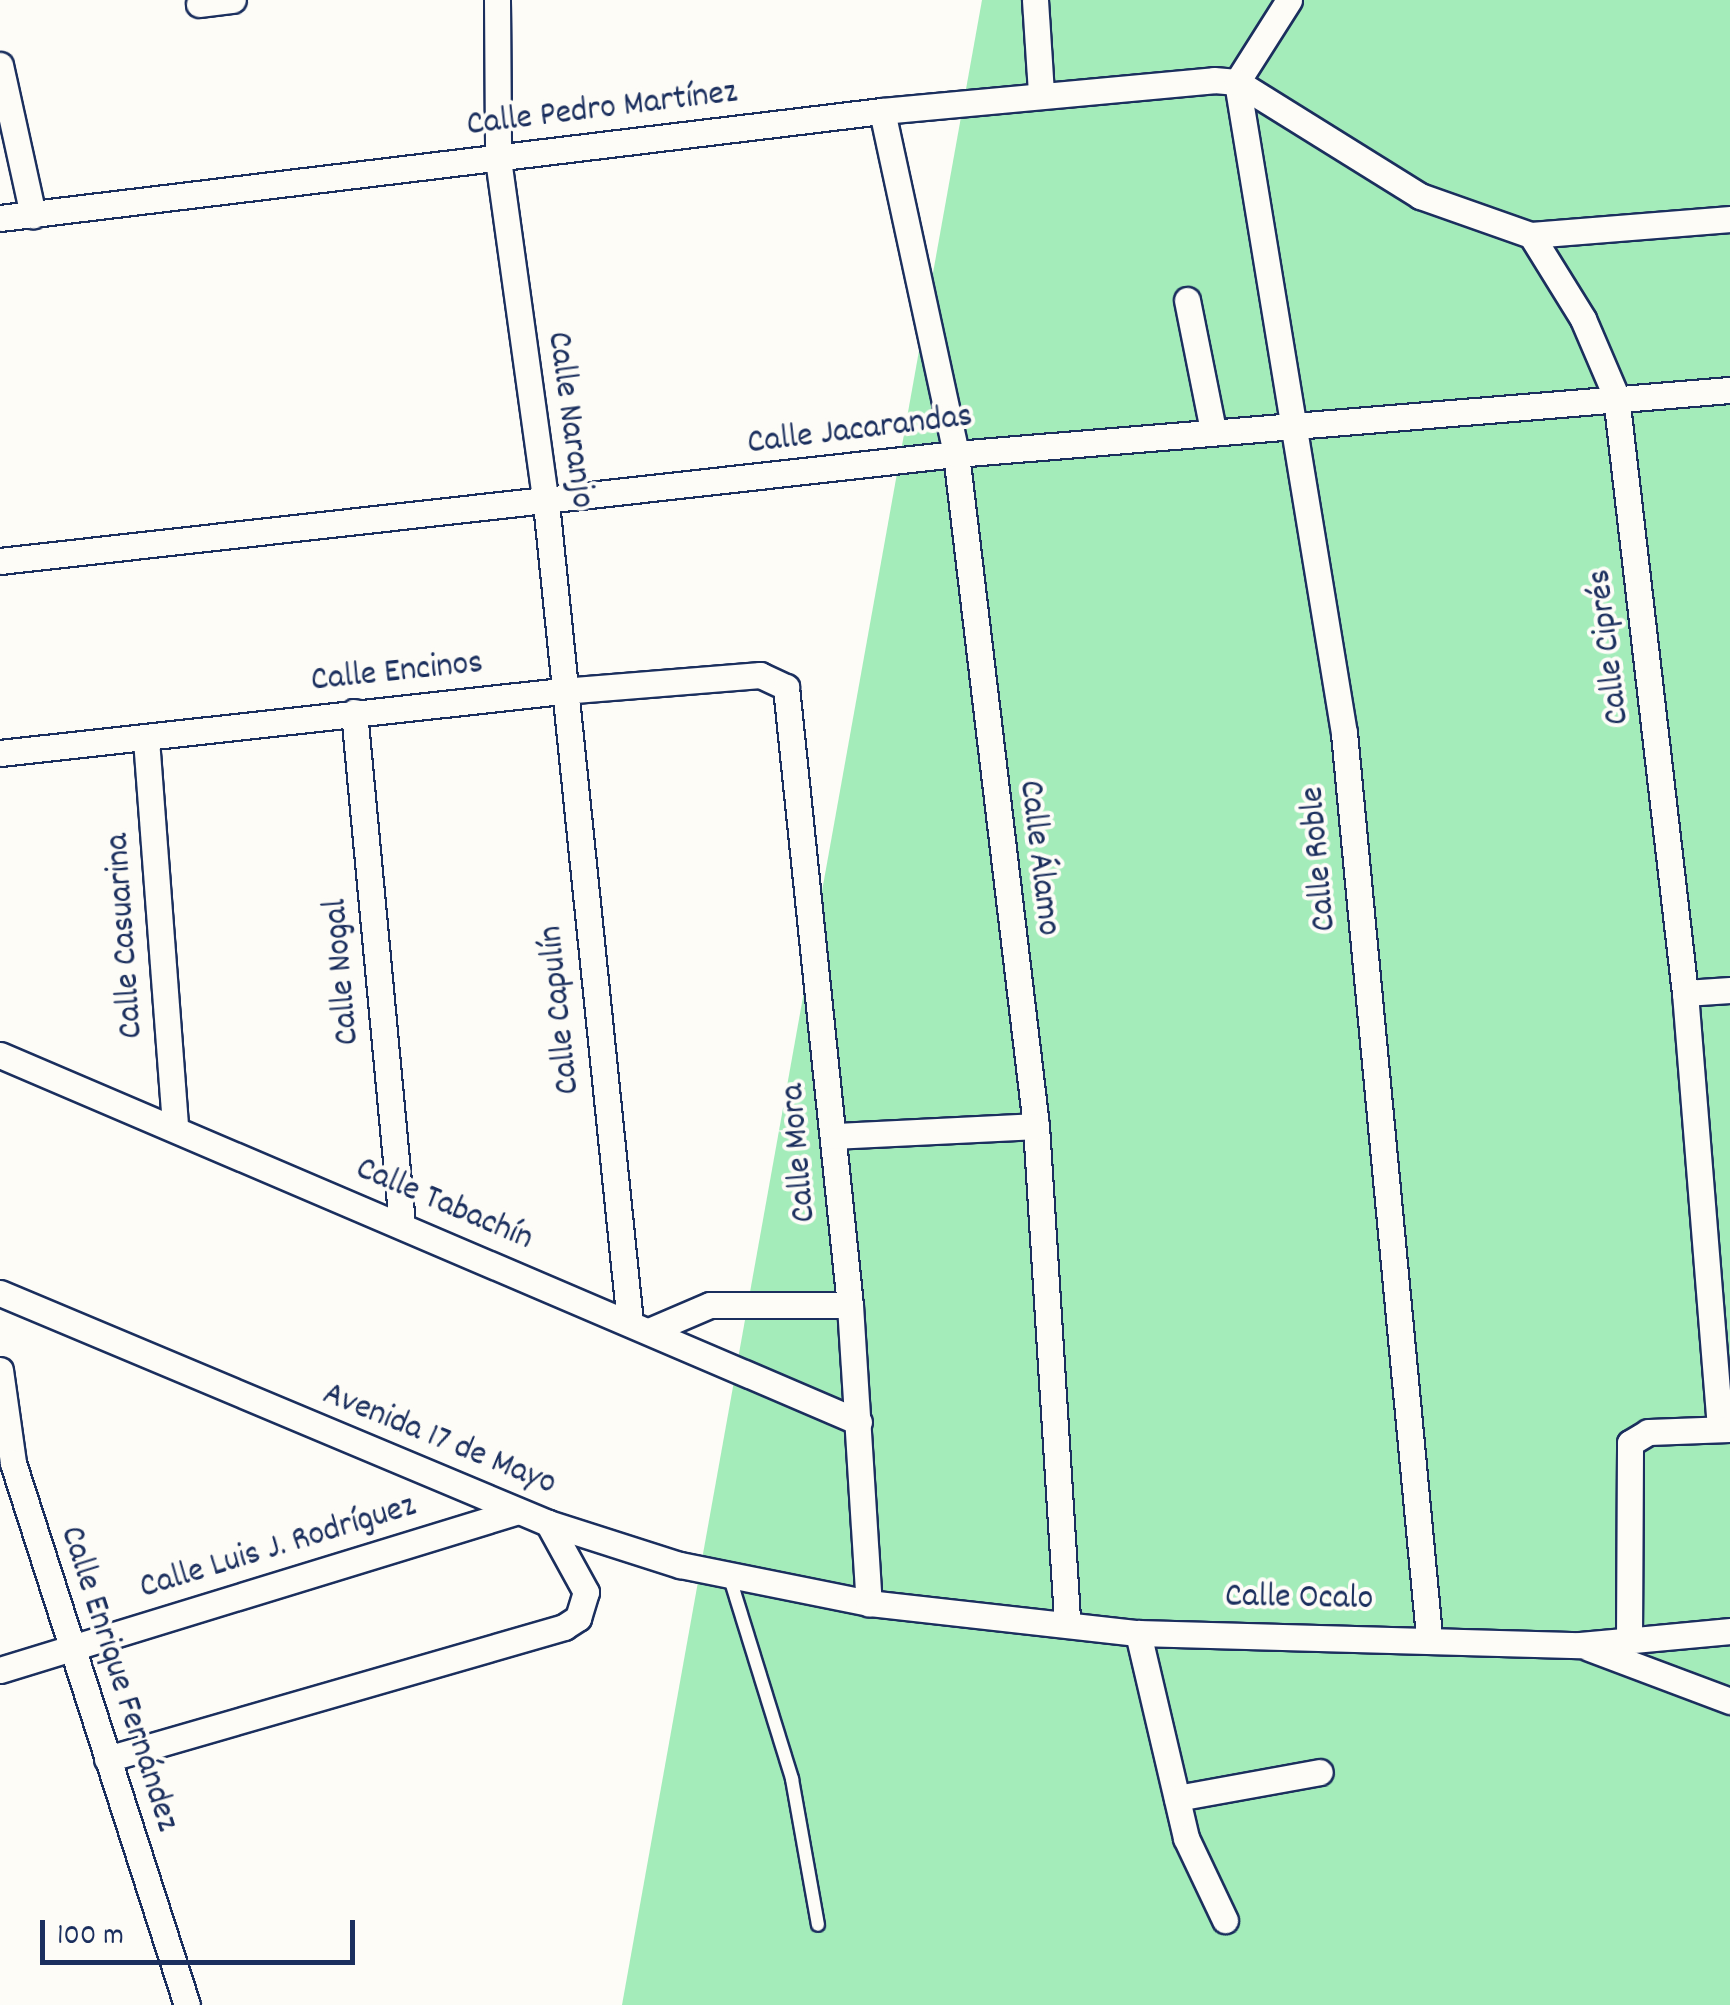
<!DOCTYPE html>
<meta charset="utf-8">
<style>
body{margin:0}
#map{position:relative;width:1730px;height:2005px;overflow:hidden;background:#fdfcf7;font-family:Dekko,sans-serif}
div>[style]{position:absolute}
.green>*{inset:0;background:#a4ecba}
.roads{filter:drop-shadow(2px 0 #1b2f5e) drop-shadow(-2px 0 #1b2f5e) drop-shadow(0 2px #1b2f5e) drop-shadow(0 -2px #1b2f5e)}
.lane>*{height:12px;margin:-6px;padding:0 6px;transform-origin:6px;border-radius:6px;background:#fdfcf7}
.street>*{height:25px;margin:-12.5px;padding:0 12.5px;transform-origin:12.5px;border-radius:12.5px;background:#fdfcf7}
span{translate:-50% -50%;white-space:nowrap;text-align:center;line-height:1.15;-webkit-text-stroke:8px #fdfcf7;paint-order:stroke}
.street-label{font-size:35px;color:#1b2f5e}
.scale{position:absolute;left:40px;top:1920px;width:315px;height:45px;box-sizing:border-box;border:5px solid #1b2f5e;border-top:0;padding-left:12px;font-size:30px;line-height:35px;white-space:nowrap;color:#1b2f5e;-webkit-text-stroke:8px #fdfcf7;paint-order:stroke}
</style>
<div id="map">
<div class="green">
<i style="clip-path:polygon(982px 0,1730px 0,1730px 2005px,622px 2005px)"></i>
</div>
<div class="roads">
<div class="lane">
<i style="left:729px;top:1575px;width:214px;rotate:72.8deg"></i>
<i style="left:792px;top:1779px;width:148px;rotate:79.9deg"></i>
</div>
<div class="street">
<i style="left:497px;top:0;width:159px;rotate:89.6deg"></i>
<i style="left:498px;top:159px;width:347px;rotate:82.1deg"></i>
<i style="left:546px;top:503px;width:824px;rotate:84.15deg"></i>
<i style="left:1035px;top:0;width:94px;rotate:86.3deg"></i>
<i style="left:1289px;top:0;width:97px;rotate:122.4deg"></i>
<i style="left:1237px;top:82px;width:660px;rotate:80.67deg"></i>
<i style="left:1344px;top:733px;width:906px;rotate:84.62deg"></i>
<i style="left:199px;top:4px;width:34px;rotate:-7deg"></i>
<i style="left:0;top:65px;width:154px;rotate:77.6deg"></i>
<i style="left:882px;top:111px;width:351px;rotate:77.8deg"></i>
<i style="left:956px;top:454px;width:677px;rotate:83.21deg"></i>
<i style="left:1036px;top:1126px;width:497px;rotate:86.4deg"></i>
<i style="left:0;top:218px;width:888px;rotate:-6.92deg"></i>
<i style="left:882px;top:111px;width:333px;rotate:-5.3deg"></i>
<i style="left:1214px;top:80px;width:23px;rotate:5deg"></i>
<i style="left:1237px;top:82px;width:216px;rotate:31.9deg"></i>
<i style="left:1420px;top:196px;width:118px;rotate:19.4deg"></i>
<i style="left:1531px;top:235px;width:200px;rotate:-4.6deg"></i>
<i style="left:1531px;top:235px;width:99px;rotate:58.2deg"></i>
<i style="left:1583px;top:319px;width:84px;rotate:66.8deg"></i>
<i style="left:1616px;top:396px;width:601px;rotate:83.41deg"></i>
<i style="left:1685px;top:993px;width:437px;rotate:85.4deg"></i>
<i style="left:1187px;top:300px;width:133px;rotate:78.7deg"></i>
<i style="left:0;top:561px;width:962px;rotate:-6.39deg"></i>
<i style="left:956px;top:454px;width:777px;rotate:-4.73deg"></i>
<i style="left:354px;top:712px;width:515px;rotate:84.65deg"></i>
<i style="left:146px;top:739px;width:389px;rotate:85.7deg"></i>
<i style="left:0;top:753px;width:565px;rotate:-6.3deg"></i>
<i style="left:562px;top:691px;width:199px;rotate:-4.6deg"></i>
<i style="left:760px;top:675px;width:29px;rotate:25deg"></i>
<i style="left:786px;top:687px;width:621px;rotate:84.09deg"></i>
<i style="left:850px;top:1305px;width:299px;rotate:86.4deg"></i>
<i style="left:1685px;top:993px;width:45px;rotate:-3.8deg"></i>
<i style="left:0;top:1055px;width:934px;rotate:23.13deg"></i>
<i style="left:834px;top:1136px;width:202px;rotate:-2.8deg"></i>
<i style="left:0;top:1293px;width:594px;rotate:22.77deg"></i>
<i style="left:548px;top:1523px;width:139px;rotate:17.7deg"></i>
<i style="left:680px;top:1565px;width:193px;rotate:11.4deg"></i>
<i style="left:869px;top:1603px;width:271px;rotate:6.4deg"></i>
<i style="left:1138px;top:1633px;width:442px;rotate:1.6deg"></i>
<i style="left:1580px;top:1645px;width:151px;rotate:-5.3deg"></i>
<i style="left:649px;top:1331px;width:66px;rotate:-23.1deg"></i>
<i style="left:710px;top:1305px;width:140px"></i>
<i style="left:0;top:1370px;width:94px;rotate:82deg"></i>
<i style="left:13px;top:1463px;width:569px;rotate:72.2deg"></i>
<i style="left:1138px;top:1633px;width:211px;rotate:76.8deg"></i>
<i style="left:1186px;top:1838px;width:91px;rotate:64.6deg"></i>
<i style="left:1629px;top:1640px;width:197px;rotate:-89.7deg"></i>
<i style="left:1630px;top:1443px;width:21px;rotate:-31deg"></i>
<i style="left:1648px;top:1432px;width:82px;rotate:-2.1deg"></i>
<i style="left:1589px;top:1648px;width:151px;rotate:20.6deg"></i>
<i style="left:0;top:1670px;width:542px;rotate:-17.06deg"></i>
<i style="left:107px;top:1759px;width:476px;rotate:-16.1deg"></i>
<i style="left:564px;top:1627px;width:17px;rotate:-33deg"></i>
<i style="left:578px;top:1618px;width:27px;rotate:-73deg"></i>
<i style="left:586px;top:1592px;width:79px;rotate:-118.8deg"></i>
<i style="left:1177px;top:1798px;width:145px;rotate:-10.3deg"></i>
</div>
</div>
<div class="street-label">
<span style="left:602px;top:110px;rotate:-7deg">Calle Pedro Martínez</span>
<span style="left:569px;top:420px;rotate:82deg">Calle Naranjo</span>
<span style="left:860px;top:431px;rotate:-7deg">Calle Jacarandas</span>
<span style="left:1610px;top:647px;rotate:-97deg">Calle Ciprés</span>
<span style="left:397px;top:673px;rotate:-6deg">Calle Encinos</span>
<span style="left:1038px;top:858px;rotate:83deg">Calle Álamo</span>
<span style="left:1320px;top:859px;rotate:-95deg">Calle Roble</span>
<span style="left:126px;top:936px;rotate:-94deg">Calle Casuarina</span>
<span style="left:343px;top:972px;rotate:-95deg">Calle Nogal</span>
<span style="left:561px;top:1010px;rotate:-96deg">Calle Capulín</span>
<span style="left:800px;top:1153px;rotate:-95deg">Calle Mora</span>
<span style="left:444px;top:1205px;rotate:23deg">Calle Tabachín</span>
<span style="left:439px;top:1440px;rotate:22deg">Avenida 17 de Mayo</span>
<span style="left:278px;top:1548px;rotate:-17deg">Calle Luis J. Rodríguez</span>
<span style="left:1299px;top:1599px;rotate:1deg">Calle Ocalo</span>
<span style="left:118px;top:1679px;rotate:72deg">Calle Enrique Fernández</span>
</div>
<div class="scale">100 m</div>
</div>
